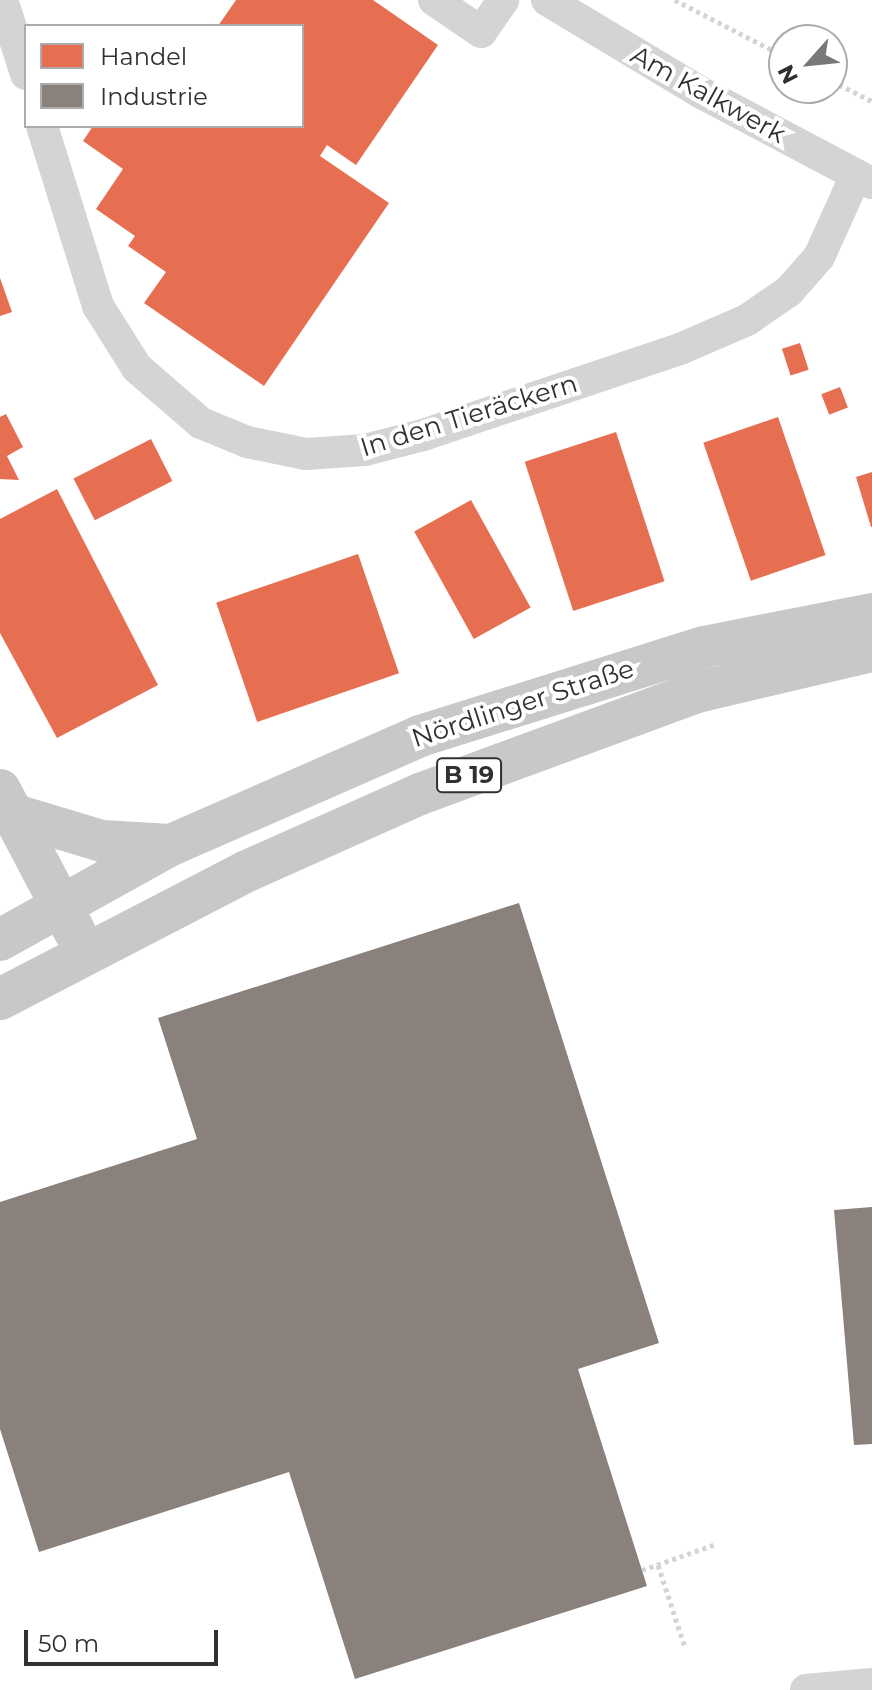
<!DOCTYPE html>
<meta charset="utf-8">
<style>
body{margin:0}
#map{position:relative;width:872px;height:1690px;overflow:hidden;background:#fff;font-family:Montserrat,sans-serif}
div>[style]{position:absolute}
.shops>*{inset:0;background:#e76f51;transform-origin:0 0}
.industry>*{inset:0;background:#8a817c}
.path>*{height:5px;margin-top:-2.5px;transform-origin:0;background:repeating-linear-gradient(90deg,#d4d4d4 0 4px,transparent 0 8px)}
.minor>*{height:32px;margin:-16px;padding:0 16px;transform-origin:16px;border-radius:16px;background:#d4d4d4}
.major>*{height:42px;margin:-21px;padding:0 21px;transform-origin:21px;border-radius:21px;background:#c8c8c8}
span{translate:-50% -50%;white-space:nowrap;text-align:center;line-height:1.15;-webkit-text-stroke:8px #fff;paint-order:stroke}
.shield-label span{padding:2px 6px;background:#fff;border:2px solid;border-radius:6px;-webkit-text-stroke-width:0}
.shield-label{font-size:24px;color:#303030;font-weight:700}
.street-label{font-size:26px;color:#303030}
.legend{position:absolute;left:24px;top:24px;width:280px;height:104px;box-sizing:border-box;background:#fff;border:2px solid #acacac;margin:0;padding:10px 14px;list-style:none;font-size:24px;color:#303030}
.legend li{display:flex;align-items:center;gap:16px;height:40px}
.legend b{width:40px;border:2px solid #acacac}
.north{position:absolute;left:768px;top:24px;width:80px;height:80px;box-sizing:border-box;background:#fff;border:2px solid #acacac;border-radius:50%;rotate:243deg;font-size:22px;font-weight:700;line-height:32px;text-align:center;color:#303030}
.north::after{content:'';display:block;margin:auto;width:28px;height:36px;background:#787878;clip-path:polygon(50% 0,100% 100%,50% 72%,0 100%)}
.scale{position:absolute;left:24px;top:1630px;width:194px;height:36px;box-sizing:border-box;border:4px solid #303030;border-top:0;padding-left:10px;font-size:24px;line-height:28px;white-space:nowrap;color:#303030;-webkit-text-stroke:6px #fff;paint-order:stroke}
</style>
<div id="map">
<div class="shops">
<i style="clip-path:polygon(236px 0,373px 0,438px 45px,356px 165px,327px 145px,320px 156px,389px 203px,264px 386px,144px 303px,166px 272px,128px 246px,135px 236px,96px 209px,123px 169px,83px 141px,93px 126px,302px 126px,302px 26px,218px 26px)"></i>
<i style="clip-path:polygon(0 278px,12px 312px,0 316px)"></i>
<i style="left:800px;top:343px;width:28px;height:19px;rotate:72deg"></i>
<i style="left:840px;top:387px;width:22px;height:20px;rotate:69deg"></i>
<i style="clip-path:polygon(6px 414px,23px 447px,7px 456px,19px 480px,0 479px,0 417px)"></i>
<i style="left:778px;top:417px;width:146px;height:79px;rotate:71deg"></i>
<i style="left:616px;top:432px;width:157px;height:96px;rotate:72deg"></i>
<i style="left:151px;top:439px;width:47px;height:87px;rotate:63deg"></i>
<i style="clip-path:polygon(872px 472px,872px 527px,871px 527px,856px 477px)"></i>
<i style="clip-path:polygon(57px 489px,158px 685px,57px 738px,0 633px,0 519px)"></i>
<i style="left:471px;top:500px;width:123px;height:65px;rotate:61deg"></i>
<i style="left:358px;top:554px;width:126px;height:150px;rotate:71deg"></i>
</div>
<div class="industry">
<i style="clip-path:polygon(519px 903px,659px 1343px,578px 1369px,647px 1586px,355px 1679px,289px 1472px,39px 1552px,0 1429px,0 1202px,197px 1139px,158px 1018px)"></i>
<i style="clip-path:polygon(872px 1207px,872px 1444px,854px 1445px,834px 1210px)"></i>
</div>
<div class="path">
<i style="left:675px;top:0;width:123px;rotate:27.2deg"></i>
<i style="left:832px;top:81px;width:45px;rotate:26.6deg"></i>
<i style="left:658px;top:1565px;width:86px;rotate:71.8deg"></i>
<i style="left:642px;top:1570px;width:78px;rotate:-19.4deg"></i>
</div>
<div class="minor">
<i style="left:2px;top:0;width:78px;rotate:72deg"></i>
<i style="left:434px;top:0;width:57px;rotate:34.2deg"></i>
<i style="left:481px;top:32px;width:39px;rotate:-55deg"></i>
<i style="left:547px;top:0;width:179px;rotate:31deg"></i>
<i style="left:700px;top:92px;width:195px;rotate:27.9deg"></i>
<i style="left:42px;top:126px;width:189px;rotate:72.7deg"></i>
<i style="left:98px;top:306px;width:73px;rotate:57.8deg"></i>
<i style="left:137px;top:368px;width:84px;rotate:40.7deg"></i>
<i style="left:201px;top:423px;width:50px;rotate:22.4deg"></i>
<i style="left:247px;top:442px;width:60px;rotate:11.5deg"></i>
<i style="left:306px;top:454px;width:59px;rotate:-3.9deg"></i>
<i style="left:365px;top:450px;width:60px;rotate:-14.5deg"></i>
<i style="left:423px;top:435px;width:271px;rotate:-18.5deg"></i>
<i style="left:680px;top:349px;width:73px;rotate:-23.4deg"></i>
<i style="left:747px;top:320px;width:51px;rotate:-34.6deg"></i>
<i style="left:789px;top:291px;width:45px;rotate:-48.6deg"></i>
<i style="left:819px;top:257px;width:90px;rotate:-65.7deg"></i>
<i style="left:806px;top:1690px;width:66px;rotate:-5.2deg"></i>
</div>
<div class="major">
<i style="left:0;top:790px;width:161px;rotate:62.2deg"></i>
<i style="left:12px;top:814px;width:94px;rotate:16.7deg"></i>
<i style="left:102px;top:841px;width:68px;rotate:3.4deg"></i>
<i style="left:0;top:940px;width:196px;rotate:-29.1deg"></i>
<i style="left:171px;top:845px;width:272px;rotate:-23.6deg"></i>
<i style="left:420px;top:736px;width:298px;rotate:-17.4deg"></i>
<i style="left:704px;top:647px;width:171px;rotate:-11.1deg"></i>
<i style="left:0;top:999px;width:278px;rotate:-27.4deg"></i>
<i style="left:247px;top:871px;width:189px;rotate:-24deg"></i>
<i style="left:420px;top:794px;width:295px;rotate:-20.2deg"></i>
<i style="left:697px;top:692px;width:180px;rotate:-13.2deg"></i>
</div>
<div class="shield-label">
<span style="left:469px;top:775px">B 19</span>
</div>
<div class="street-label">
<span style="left:708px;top:95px;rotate:29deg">Am Kalkwerk</span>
<span style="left:469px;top:416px;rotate:-17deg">In den Tieräckern</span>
<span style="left:523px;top:704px;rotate:-18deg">Nördlinger Straße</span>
</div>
<ul class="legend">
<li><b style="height:22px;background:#e76f51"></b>Handel</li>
<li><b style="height:22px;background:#8a817c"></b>Industrie</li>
</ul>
<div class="north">N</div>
<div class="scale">50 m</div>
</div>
